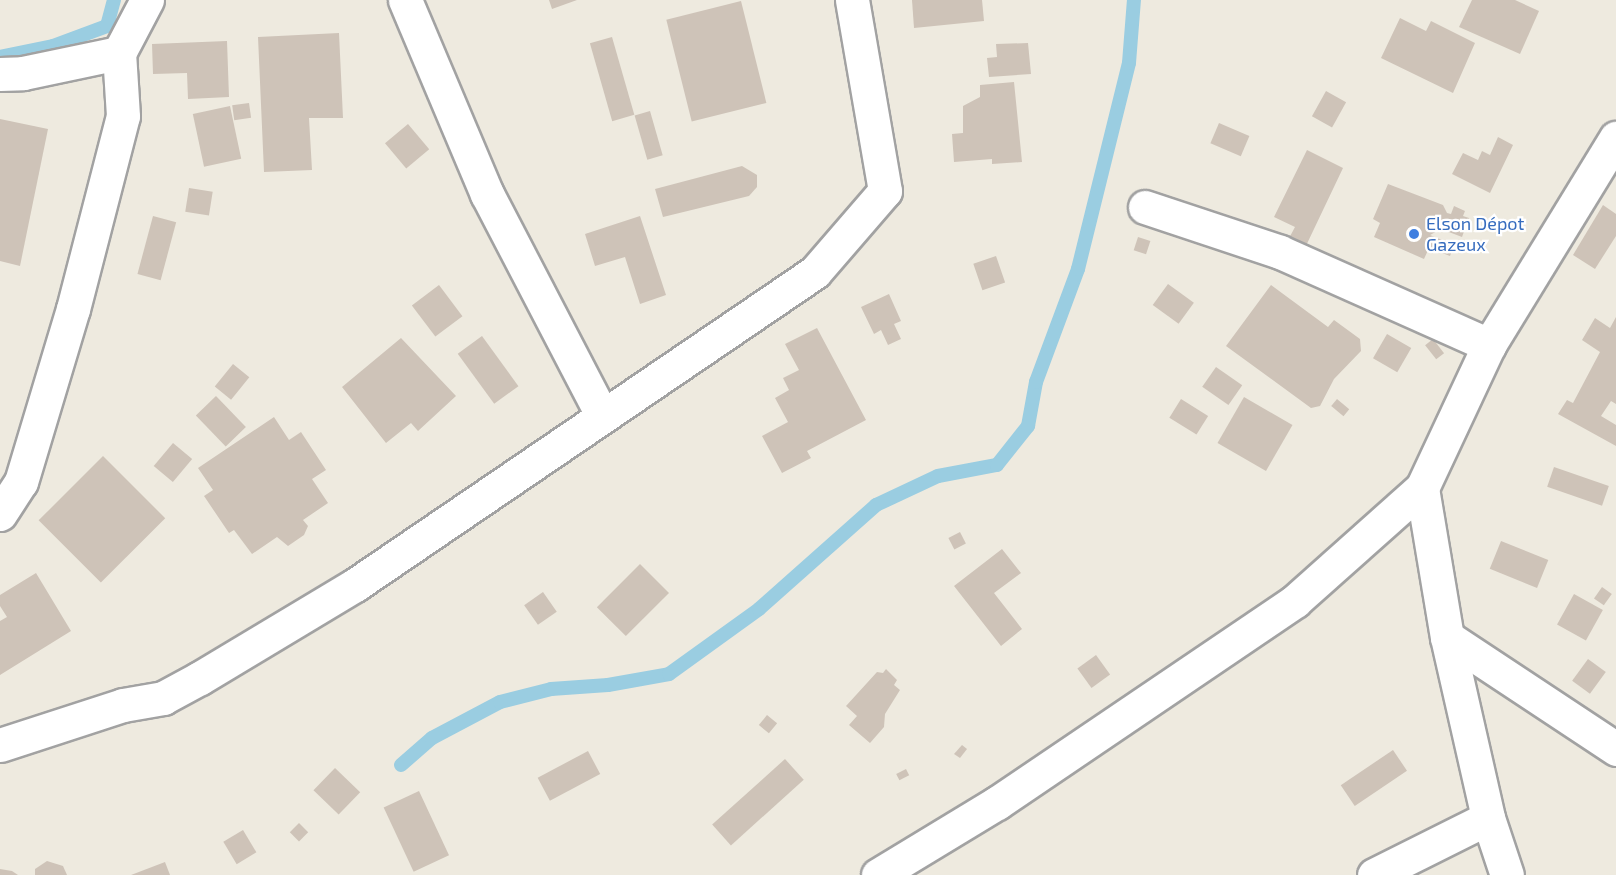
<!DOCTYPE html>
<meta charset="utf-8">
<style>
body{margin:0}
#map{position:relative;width:1616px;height:875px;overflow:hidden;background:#eeeadf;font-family:"Exo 2",sans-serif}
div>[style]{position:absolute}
.stream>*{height:14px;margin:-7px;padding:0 7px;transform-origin:7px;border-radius:7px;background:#9acde1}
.building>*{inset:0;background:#cec3b8;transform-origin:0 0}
.roads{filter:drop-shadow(2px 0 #a2a2a2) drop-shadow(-2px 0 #a2a2a2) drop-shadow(0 2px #a2a2a2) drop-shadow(0 -2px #a2a2a2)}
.minor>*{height:33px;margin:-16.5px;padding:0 16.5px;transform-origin:16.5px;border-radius:16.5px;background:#fff}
.dots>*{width:16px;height:16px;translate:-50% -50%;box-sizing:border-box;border:3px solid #fff;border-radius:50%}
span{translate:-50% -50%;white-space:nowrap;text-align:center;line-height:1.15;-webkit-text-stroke:4.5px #fff;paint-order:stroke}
.shop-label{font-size:18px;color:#366cbe}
.left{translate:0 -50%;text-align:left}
</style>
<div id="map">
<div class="stream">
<i style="left:0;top:57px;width:54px;rotate:-11.7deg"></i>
<i style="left:53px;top:46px;width:58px;rotate:-20.3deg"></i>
<i style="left:107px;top:26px;width:27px;rotate:-75deg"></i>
<i style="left:401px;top:765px;width:41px;rotate:-41.1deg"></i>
<i style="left:432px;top:738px;width:77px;rotate:-27.9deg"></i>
<i style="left:500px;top:702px;width:53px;rotate:-14.3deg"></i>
<i style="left:551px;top:689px;width:57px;rotate:-4deg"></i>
<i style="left:608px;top:685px;width:62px;rotate:-10.2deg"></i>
<i style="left:669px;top:674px;width:111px;rotate:-35.8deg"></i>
<i style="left:759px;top:609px;width:157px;rotate:-41.6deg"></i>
<i style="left:876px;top:505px;width:68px;rotate:-25.1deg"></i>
<i style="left:938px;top:476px;width:60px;rotate:-10.6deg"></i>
<i style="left:997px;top:465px;width:50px;rotate:-51.5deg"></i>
<i style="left:1028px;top:426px;width:45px;rotate:-79.7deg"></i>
<i style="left:1036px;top:382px;width:121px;rotate:-69.6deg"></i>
<i style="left:1078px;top:269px;width:212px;rotate:-76.1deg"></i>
<i style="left:1129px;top:63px;width:63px;rotate:-85.5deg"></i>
</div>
<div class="building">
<i style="clip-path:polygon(549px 0,577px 0,552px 9px)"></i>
<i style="clip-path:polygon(912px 0,982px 0,984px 21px,914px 28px)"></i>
<i style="clip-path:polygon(1472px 0,1515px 0,1539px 11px,1520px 54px,1459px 27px)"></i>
<i style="left:741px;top:1px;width:105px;height:77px;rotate:76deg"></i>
<i style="clip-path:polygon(1400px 18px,1426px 31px,1431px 21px,1475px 43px,1453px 93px,1381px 58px)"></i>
<i style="clip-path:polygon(339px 33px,343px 118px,309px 118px,312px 170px,264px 172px,258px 37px)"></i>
<i style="left:612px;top:37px;width:81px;height:23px;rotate:74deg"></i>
<i style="clip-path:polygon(227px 41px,229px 97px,188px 99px,187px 73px,153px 74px,152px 44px)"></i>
<i style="clip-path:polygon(1028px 43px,1031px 74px,989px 77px,987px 58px,997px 57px,996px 44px)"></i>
<i style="clip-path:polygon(1014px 82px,1022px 162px,992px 164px,992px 159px,954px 162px,952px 134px,963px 133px,963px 106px,980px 97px,980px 85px)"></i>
<i style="left:1326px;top:91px;width:23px;height:29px;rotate:29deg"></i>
<i style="left:249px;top:103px;width:15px;height:17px;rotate:82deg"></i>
<i style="left:230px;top:106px;width:54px;height:38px;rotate:78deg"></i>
<i style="left:650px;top:111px;width:46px;height:16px;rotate:74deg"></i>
<i style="clip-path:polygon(0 119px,48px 129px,20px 266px,0 261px)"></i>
<i style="left:1219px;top:123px;width:33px;height:22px;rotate:23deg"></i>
<i style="left:408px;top:124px;width:33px;height:30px;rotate:50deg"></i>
<i style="clip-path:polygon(1498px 137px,1513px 145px,1490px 193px,1452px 174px,1463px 153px,1478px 160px,1482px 151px,1490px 155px)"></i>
<i style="clip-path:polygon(1307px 150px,1343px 168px,1304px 250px,1287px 242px,1295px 227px,1274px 217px)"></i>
<i style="clip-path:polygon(742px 166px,757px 175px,757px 187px,749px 196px,663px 217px,655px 189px)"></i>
<i style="clip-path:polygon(1388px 184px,1443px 205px,1447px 213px,1451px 214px,1454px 206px,1465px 211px,1463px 216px,1469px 218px,1462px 237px,1441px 229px,1430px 235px,1454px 245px,1450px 256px,1429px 248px,1424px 259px,1374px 237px,1380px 223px,1373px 219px)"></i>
<i style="left:189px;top:188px;width:24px;height:24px;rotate:9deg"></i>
<i style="clip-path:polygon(1603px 205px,1616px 214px,1616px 236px,1595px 269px,1573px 255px)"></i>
<i style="left:153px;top:216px;width:24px;height:60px;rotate:15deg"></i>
<i style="clip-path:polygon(640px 216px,666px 295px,640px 304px,625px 257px,595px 266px,585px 234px)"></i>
<i style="left:1138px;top:237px;width:13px;height:14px;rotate:18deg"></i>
<i style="left:996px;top:256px;width:28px;height:24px;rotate:71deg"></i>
<i style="left:1168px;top:284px;width:32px;height:26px;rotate:36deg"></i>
<i style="left:439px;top:285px;width:39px;height:34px;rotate:53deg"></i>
<i style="clip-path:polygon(1271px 285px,1328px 327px,1334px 320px,1360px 339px,1361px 351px,1334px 379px,1320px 406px,1311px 408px,1226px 346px)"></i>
<i style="clip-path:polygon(889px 294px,901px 321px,894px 324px,901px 339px,888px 345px,881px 330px,874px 334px,861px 307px)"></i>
<i style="clip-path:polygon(1616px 317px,1616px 404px,1611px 401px,1601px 416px,1616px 425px,1616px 446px,1558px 414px,1567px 400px,1573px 403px,1600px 352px,1582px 340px,1595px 318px,1610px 328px)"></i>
<i style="clip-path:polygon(817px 328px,866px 420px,807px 451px,811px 458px,782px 473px,762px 436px,788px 422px,775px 398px,789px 390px,783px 378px,799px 370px,785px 344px)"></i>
<i style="left:1387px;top:334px;width:28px;height:28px;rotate:30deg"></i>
<i style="left:482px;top:336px;width:62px;height:30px;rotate:54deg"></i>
<i style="clip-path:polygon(401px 338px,456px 396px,418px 431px,411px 423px,386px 443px,342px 387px)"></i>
<i style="left:1433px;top:339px;width:18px;height:10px;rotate:52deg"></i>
<i style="left:233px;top:364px;width:21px;height:29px;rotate:39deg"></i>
<i style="left:1216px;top:367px;width:32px;height:24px;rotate:35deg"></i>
<i style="left:216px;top:396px;width:43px;height:28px;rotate:46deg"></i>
<i style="left:1244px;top:397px;width:56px;height:53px;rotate:30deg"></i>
<i style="left:1181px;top:399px;width:32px;height:22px;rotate:32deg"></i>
<i style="left:1337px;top:399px;width:16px;height:9px;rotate:40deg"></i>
<i style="clip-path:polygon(274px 417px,289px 440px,301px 432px,326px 470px,312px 479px,328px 503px,303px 520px,308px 526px,304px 535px,288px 546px,277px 537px,252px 554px,234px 530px,229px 533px,204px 496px,213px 490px,198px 468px)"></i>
<i style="left:173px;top:443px;width:25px;height:30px;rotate:40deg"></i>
<i style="left:103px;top:456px;width:88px;height:91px;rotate:45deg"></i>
<i style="left:1554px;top:467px;width:58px;height:21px;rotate:19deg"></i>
<i style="left:960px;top:532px;width:13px;height:13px;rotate:63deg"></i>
<i style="left:1501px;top:541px;width:51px;height:30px;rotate:22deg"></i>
<i style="clip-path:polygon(1002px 549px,1021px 573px,994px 593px,1022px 629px,1001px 646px,954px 586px)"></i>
<i style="left:640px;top:564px;width:41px;height:61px;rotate:45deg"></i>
<i style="clip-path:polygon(36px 573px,71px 631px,0 675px,0 621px,7px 617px,0 606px,0 595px)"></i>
<i style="left:1602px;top:587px;width:12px;height:14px;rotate:35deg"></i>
<i style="left:543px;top:592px;width:24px;height:23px;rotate:55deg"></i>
<i style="left:1574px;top:594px;width:33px;height:35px;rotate:29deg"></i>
<i style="left:1096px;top:655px;width:24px;height:23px;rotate:54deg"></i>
<i style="left:1588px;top:659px;width:22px;height:27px;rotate:36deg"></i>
<i style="clip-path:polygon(886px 669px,897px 680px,894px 685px,900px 690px,885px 714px,884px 727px,870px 743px,849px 725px,857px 716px,846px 706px,877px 672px,883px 673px)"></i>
<i style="left:767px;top:715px;width:13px;height:13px;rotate:39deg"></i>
<i style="clip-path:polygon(962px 745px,967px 749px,960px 758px,954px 754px)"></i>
<i style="left:1393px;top:750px;width:25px;height:63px;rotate:56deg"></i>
<i style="left:588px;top:751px;width:26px;height:57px;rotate:62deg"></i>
<i style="left:785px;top:759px;width:28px;height:98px;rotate:48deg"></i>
<i style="left:335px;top:768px;width:35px;height:31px;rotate:44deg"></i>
<i style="left:906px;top:769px;width:7px;height:11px;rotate:63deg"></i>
<i style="left:419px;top:791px;width:71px;height:39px;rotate:65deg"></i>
<i style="left:299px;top:823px;width:13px;height:13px;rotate:45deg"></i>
<i style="left:243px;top:830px;width:26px;height:23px;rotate:59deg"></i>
<i style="clip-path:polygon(47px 861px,63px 866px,67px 875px,35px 875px,35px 869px)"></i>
<i style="clip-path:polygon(165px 862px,170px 875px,131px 875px)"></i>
<i style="clip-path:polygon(0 869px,12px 871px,18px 875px,0 875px)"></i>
</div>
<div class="roads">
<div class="minor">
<i style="left:405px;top:0;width:211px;rotate:67.1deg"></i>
<i style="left:487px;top:194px;width:249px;rotate:62.5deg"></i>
<i style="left:0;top:74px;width:23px;rotate:-2deg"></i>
<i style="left:23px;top:73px;width:98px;rotate:-11.8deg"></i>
<i style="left:119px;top:53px;width:60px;rotate:-62.2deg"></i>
<i style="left:1145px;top:207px;width:142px;rotate:18.4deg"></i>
<i style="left:1280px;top:252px;width:229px;rotate:24deg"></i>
<i style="left:1422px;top:488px;width:151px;rotate:80.5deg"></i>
<i style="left:1447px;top:637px;width:203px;rotate:33.5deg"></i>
<i style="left:0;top:514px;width:38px;rotate:-57deg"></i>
<i style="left:21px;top:482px;width:181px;rotate:-73.3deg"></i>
<i style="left:73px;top:309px;width:199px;rotate:-75.5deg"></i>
<i style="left:123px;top:116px;width:63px;rotate:-93.6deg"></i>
<i style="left:1447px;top:637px;width:186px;rotate:77.2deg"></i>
<i style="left:1488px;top:818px;width:60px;rotate:71.6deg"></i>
<i style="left:0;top:745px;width:129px;rotate:-18deg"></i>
<i style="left:123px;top:705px;width:41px;rotate:-9.9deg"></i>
<i style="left:163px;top:698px;width:42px;rotate:-28.4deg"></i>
<i style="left:200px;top:678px;width:181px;rotate:-31deg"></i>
<i style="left:355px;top:585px;width:556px;rotate:-34.23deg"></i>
<i style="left:815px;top:272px;width:107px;rotate:-49.2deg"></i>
<i style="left:885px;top:191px;width:194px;rotate:-99.8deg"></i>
<i style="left:878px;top:875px;width:139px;rotate:-31.2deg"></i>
<i style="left:997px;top:803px;width:360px;rotate:-34.1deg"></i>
<i style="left:1295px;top:601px;width:170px;rotate:-41.7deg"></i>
<i style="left:1422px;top:488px;width:158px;rotate:-64.9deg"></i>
<i style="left:1489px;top:345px;width:243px;rotate:-58.5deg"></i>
<i style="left:1374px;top:875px;width:127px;rotate:-26.6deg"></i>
</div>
</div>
<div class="dots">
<i style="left:1414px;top:234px;background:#3f7fe0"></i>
</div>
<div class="shop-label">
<span class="left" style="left:1426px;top:234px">Elson Dépot<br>Gazeux</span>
</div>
</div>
